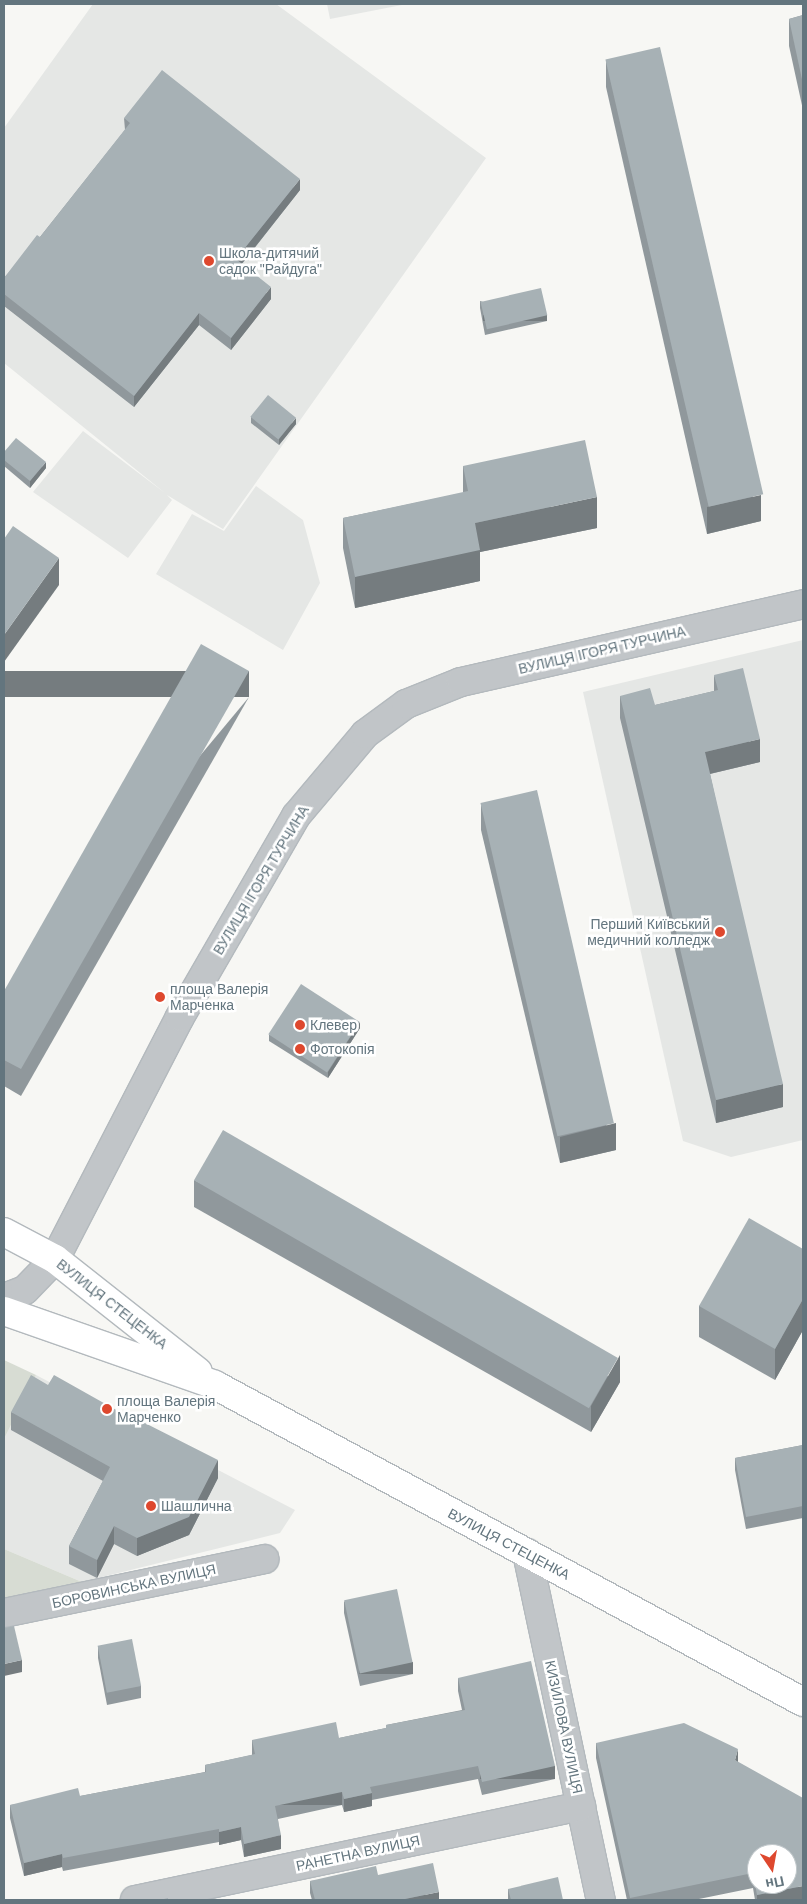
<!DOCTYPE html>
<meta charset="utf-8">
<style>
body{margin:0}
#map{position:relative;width:807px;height:1904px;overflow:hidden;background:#f7f7f4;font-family:Arial,sans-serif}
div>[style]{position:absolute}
.built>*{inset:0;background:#e5e7e5}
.green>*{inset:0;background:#d7dcd3}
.roads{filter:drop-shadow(1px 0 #b3b9bd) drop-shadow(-1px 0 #b3b9bd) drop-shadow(0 1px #b3b9bd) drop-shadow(0 -1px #b3b9bd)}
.minor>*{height:28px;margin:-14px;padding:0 14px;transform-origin:14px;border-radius:14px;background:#c1c5c8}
.tertiary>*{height:28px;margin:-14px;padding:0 14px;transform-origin:14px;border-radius:14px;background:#c1c5c8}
.secondary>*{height:28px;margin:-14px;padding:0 14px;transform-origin:14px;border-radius:14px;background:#fff}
.wall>*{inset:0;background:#90989c}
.shaded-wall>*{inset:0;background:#757c7f;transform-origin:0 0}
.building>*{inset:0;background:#a7b1b5;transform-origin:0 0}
.dots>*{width:14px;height:14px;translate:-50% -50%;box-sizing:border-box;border:2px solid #fff;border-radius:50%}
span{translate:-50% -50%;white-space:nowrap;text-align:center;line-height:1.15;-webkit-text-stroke:5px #fff;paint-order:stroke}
.poi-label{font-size:14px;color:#63757e}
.left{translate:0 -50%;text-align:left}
.right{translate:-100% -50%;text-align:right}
.street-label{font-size:14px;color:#63757e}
.frame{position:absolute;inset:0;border:5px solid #63757e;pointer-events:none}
.north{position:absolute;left:747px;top:1844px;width:50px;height:50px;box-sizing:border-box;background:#fff;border:1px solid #c1c8cb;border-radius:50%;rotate:168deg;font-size:14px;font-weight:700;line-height:20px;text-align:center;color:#63757e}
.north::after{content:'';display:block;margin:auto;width:18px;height:22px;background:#de482e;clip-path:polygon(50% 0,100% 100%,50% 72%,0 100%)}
</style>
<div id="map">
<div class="built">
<i style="clip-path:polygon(93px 4px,276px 4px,486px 158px,223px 529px,167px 495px,172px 500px,128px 558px,33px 492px,83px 431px,165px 493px,4px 363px,4px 128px)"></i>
<i style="clip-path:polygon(327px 4px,407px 4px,330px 19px)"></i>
<i style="clip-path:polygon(256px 486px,303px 520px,320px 583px,283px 650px,156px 574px,192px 514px,224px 531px)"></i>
<i style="clip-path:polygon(803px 640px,803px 1140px,731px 1157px,683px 1141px,583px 692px)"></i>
<i style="clip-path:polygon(36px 1375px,295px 1510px,280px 1533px,82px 1582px,4px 1549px,4px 1439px)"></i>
</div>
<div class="green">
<i style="clip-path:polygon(4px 1360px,36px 1375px,4px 1439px)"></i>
<i style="clip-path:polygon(4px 1549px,82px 1582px,4px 1598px)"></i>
</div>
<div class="roads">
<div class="minor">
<i style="left:527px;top:1553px;width:355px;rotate:78deg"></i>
<i style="left:4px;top:1613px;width:266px;rotate:-11.7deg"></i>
<i style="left:135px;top:1900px;width:456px;rotate:-11.9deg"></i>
</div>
<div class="tertiary">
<i style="left:4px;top:1298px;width:22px;rotate:-21deg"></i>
<i style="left:25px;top:1290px;width:43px;rotate:-45.9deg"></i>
<i style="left:55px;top:1259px;width:272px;rotate:-62.7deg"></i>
<i style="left:180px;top:1017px;width:232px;rotate:-60deg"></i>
<i style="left:296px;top:816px;width:107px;rotate:-49.9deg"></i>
<i style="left:365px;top:734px;width:51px;rotate:-36.2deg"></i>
<i style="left:406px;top:704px;width:59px;rotate:-21.8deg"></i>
<i style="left:461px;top:682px;width:351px;rotate:-12.8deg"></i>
</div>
<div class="secondary">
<i style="left:4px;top:1232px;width:58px;rotate:27.9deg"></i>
<i style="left:55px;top:1259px;width:182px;rotate:38.3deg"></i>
<i style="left:4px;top:1311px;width:224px;rotate:19.3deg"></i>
<i style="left:215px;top:1385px;width:668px;rotate:28.33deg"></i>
</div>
</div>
<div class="wall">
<i style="clip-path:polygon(803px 15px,803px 110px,789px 46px,789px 19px)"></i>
<i style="clip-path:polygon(606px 60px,761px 521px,707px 534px,606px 87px)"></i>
<i style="clip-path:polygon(124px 118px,300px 190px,242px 264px,271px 299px,231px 350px,199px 325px,134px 407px,4px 306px,4px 278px,40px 237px,125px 130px)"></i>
<i style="clip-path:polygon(480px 301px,547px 321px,485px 335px,480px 308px)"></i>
<i style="clip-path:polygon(251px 417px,296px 424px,279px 445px,251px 423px)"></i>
<i style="clip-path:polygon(4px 452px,46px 468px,30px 488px,4px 466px)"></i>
<i style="clip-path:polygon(463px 466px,597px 528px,480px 552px,480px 581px,355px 608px,343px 548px,343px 518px,463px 493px)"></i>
<i style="clip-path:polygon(714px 675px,760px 762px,710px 774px,783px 1107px,716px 1123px,620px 718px,620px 696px,655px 705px,714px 691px)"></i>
<i style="clip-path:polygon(249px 697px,21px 1096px,4px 1086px,4px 991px)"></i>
<i style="clip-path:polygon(481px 804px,616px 1150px,560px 1163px,481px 830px)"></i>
<i style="clip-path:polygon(360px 1028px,328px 1078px,269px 1041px,269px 1035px)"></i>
<i style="clip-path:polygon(194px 1180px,620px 1382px,591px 1432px,194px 1207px)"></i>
<i style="clip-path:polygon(803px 1249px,803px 1330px,775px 1380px,699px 1337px,699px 1306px)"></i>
<i style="clip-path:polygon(11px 1412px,218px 1478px,189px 1535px,137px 1556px,114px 1544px,97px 1578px,69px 1564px,69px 1546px,103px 1481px,11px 1430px)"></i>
<i style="clip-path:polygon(803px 1445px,803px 1518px,746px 1529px,735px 1470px,735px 1458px)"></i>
<i style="clip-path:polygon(344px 1601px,413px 1674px,360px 1686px,344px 1613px)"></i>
<i style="clip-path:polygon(98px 1646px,141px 1686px,141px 1698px,107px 1705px,98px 1658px)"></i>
<i style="clip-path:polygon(458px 1678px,555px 1779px,482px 1795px,478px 1779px,372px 1800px,372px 1806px,344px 1812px,342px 1805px,278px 1819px,281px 1849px,244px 1857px,241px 1840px,219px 1845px,219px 1842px,63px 1871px,62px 1867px,24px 1876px,10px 1818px,10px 1805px,80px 1796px,205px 1772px,205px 1765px,252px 1755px,252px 1740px,339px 1738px,386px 1728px,386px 1725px,462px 1710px,458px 1691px)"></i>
<i style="clip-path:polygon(596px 1743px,738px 1762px,803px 1900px,755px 1900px,753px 1888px,694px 1900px,627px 1900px,596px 1758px)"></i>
<i style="clip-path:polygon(378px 1875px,439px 1900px,312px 1900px,310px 1893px,310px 1881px)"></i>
<i style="clip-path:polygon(508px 1889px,563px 1900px,508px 1900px)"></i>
</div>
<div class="shaded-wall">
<i style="clip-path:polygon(300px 179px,300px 190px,236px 271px,236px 259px)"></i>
<i style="clip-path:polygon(271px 287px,271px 299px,231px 350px,231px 338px)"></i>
<i style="clip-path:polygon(199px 313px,199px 325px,134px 407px,134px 396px)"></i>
<i style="left:547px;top:315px;width:6px;height:64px;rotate:90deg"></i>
<i style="clip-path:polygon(296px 418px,296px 424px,279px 445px,279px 439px)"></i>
<i style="clip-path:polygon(46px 462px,46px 468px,30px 488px,30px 481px)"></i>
<i style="clip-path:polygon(761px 495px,761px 521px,707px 534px,707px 507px)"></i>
<i style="clip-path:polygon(597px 497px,597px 528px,480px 552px,480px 581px,355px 608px,355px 577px,475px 523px)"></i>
<i style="clip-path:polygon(59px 558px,59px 585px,4px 662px,4px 635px)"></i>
<i style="left:249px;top:671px;width:26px;height:459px;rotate:90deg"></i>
<i style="clip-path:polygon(760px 739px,760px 762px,705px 775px,705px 752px)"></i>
<i style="clip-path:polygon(360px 1022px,360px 1028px,328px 1078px,328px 1072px)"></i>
<i style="clip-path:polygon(783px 1084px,783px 1107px,716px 1123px,716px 1100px)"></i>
<i style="clip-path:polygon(616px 1123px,616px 1150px,560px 1163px,560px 1137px)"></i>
<i style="clip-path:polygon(803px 1299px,803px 1330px,775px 1380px,775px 1349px)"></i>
<i style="clip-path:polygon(620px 1355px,620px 1382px,591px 1432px,591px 1406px)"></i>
<i style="clip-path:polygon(218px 1460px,218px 1478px,189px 1535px,137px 1556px,137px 1538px)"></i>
<i style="clip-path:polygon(114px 1526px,114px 1544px,97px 1578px,97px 1560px)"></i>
<i style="clip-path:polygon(22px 1660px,22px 1672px,4px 1676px,4px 1664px)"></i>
<i style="left:413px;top:1662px;width:12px;height:54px;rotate:90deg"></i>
<i style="clip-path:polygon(738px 1749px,738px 1764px,735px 1760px)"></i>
<i style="left:555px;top:1766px;width:13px;height:75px;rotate:90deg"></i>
<i style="left:342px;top:1792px;width:13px;height:68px;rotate:90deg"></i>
<i style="clip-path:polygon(372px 1793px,372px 1806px,344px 1812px,344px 1799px)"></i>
<i style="clip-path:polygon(241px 1827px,241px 1840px,219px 1845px,219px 1832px)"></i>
<i style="clip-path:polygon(281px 1835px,281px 1849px,244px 1857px,244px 1844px)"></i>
<i style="clip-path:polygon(62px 1854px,62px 1867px,24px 1876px,24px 1863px)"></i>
<i style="clip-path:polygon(803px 1886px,803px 1900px,757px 1900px,757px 1895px)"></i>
<i style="clip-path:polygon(439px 1892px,439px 1900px,400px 1900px)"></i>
</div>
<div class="building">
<i style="clip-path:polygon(803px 15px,803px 84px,789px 19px)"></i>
<i style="left:660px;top:47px;width:459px;height:56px;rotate:77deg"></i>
<i style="clip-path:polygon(162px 70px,300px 179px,236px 259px,271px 287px,231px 338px,199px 313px,134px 396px,4px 294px,4px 278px,37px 235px,40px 237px,130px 123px,124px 118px)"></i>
<i style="left:541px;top:288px;width:28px;height:62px;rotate:77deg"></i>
<i style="left:268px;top:395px;width:36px;height:28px;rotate:39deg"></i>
<i style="clip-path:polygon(16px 438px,46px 462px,30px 481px,4px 460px,4px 452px)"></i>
<i style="clip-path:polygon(585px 440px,597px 497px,475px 523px,480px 550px,355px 577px,343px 518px,468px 491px,463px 466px)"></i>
<i style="clip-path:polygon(13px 526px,59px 558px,4px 635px,4px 539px)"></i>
<i style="clip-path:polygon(201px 644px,249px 671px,21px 1069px,4px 1060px,4px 991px)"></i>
<i style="clip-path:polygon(743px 668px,760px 739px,705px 752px,783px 1084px,716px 1100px,620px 696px,650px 688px,655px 705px,718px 690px,714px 675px)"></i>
<i style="left:537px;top:790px;width:342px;height:58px;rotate:77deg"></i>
<i style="left:301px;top:984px;width:70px;height:60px;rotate:33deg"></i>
<i style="left:223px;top:1130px;width:456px;height:58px;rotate:30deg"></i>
<i style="clip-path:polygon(749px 1218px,803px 1249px,803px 1299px,775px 1349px,699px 1306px)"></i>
<i style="clip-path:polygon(31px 1375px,48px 1385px,54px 1375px,134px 1420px,135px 1418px,218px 1460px,189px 1517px,137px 1538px,114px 1526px,97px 1560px,69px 1546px,110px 1467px,11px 1412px)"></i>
<i style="clip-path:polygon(803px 1445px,803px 1506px,746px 1517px,735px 1458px)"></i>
<i style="left:397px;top:1589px;width:75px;height:54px;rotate:78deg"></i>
<i style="clip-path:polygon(14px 1626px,22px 1660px,4px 1664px,4px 1628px)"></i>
<i style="left:132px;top:1639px;width:48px;height:35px;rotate:79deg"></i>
<i style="clip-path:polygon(531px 1661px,555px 1766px,482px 1782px,478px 1766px,370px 1787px,372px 1793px,344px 1799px,342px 1792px,275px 1806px,281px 1835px,244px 1844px,241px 1827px,219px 1832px,219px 1829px,63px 1858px,62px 1854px,24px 1863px,10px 1805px,78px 1788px,80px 1796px,206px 1772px,205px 1765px,255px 1754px,252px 1740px,336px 1722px,339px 1738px,386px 1728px,386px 1725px,465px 1710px,458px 1678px)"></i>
<i style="clip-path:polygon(evenodd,684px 1723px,738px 1749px,735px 1760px,803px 1798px,803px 1886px,757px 1895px,753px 1873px,630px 1898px,596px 1743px,684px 1723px,757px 1854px,787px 1854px,787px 1884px,757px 1884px,757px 1854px)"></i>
<i style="clip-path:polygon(433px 1863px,439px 1892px,400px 1900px,315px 1900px,310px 1881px,376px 1866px,378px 1875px)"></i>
<i style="clip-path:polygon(558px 1877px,563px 1900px,511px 1900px,508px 1889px)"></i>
<i style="clip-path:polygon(168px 1898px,168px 1900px,160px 1900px)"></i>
</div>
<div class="dots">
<i style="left:209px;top:261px;background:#de482e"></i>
<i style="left:720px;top:932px;background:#de482e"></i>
<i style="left:160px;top:997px;background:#de482e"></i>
<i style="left:300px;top:1025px;background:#de482e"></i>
<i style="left:300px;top:1049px;background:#de482e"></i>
<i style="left:107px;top:1409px;background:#de482e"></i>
<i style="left:151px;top:1506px;background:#de482e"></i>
</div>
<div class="poi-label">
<span class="left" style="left:219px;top:261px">Школа-дитячий<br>садок "Райдуга"</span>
<span class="right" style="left:710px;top:932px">Перший Київський<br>медичний колледж</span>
<span class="left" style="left:170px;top:997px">площа Валерія<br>Марченка</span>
<span class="left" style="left:310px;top:1025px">Клевер</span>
<span class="left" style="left:310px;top:1049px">Фотокопія</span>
<span class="left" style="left:117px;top:1409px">площа Валерія<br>Марченко</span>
<span class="left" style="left:161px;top:1506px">Шашлична</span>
</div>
<div class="street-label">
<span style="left:602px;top:650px;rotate:-13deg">ВУЛИЦЯ ІГОРЯ ТУРЧИНА</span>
<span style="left:261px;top:880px;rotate:-59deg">ВУЛИЦЯ ІГОРЯ ТУРЧИНА</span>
<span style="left:112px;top:1304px;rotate:38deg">ВУЛИЦЯ СТЕЦЕНКА</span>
<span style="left:509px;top:1544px;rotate:28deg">ВУЛИЦЯ СТЕЦЕНКА</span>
<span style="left:134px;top:1586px;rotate:-12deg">БОРОВИНСЬКА ВУЛИЦЯ</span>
<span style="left:564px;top:1727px;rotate:78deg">КИЗИЛОВА ВУЛИЦЯ</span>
<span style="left:358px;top:1853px;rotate:-12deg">РАНЕТНА ВУЛИЦЯ</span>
</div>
<div class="frame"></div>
<div class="north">Пн</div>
</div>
